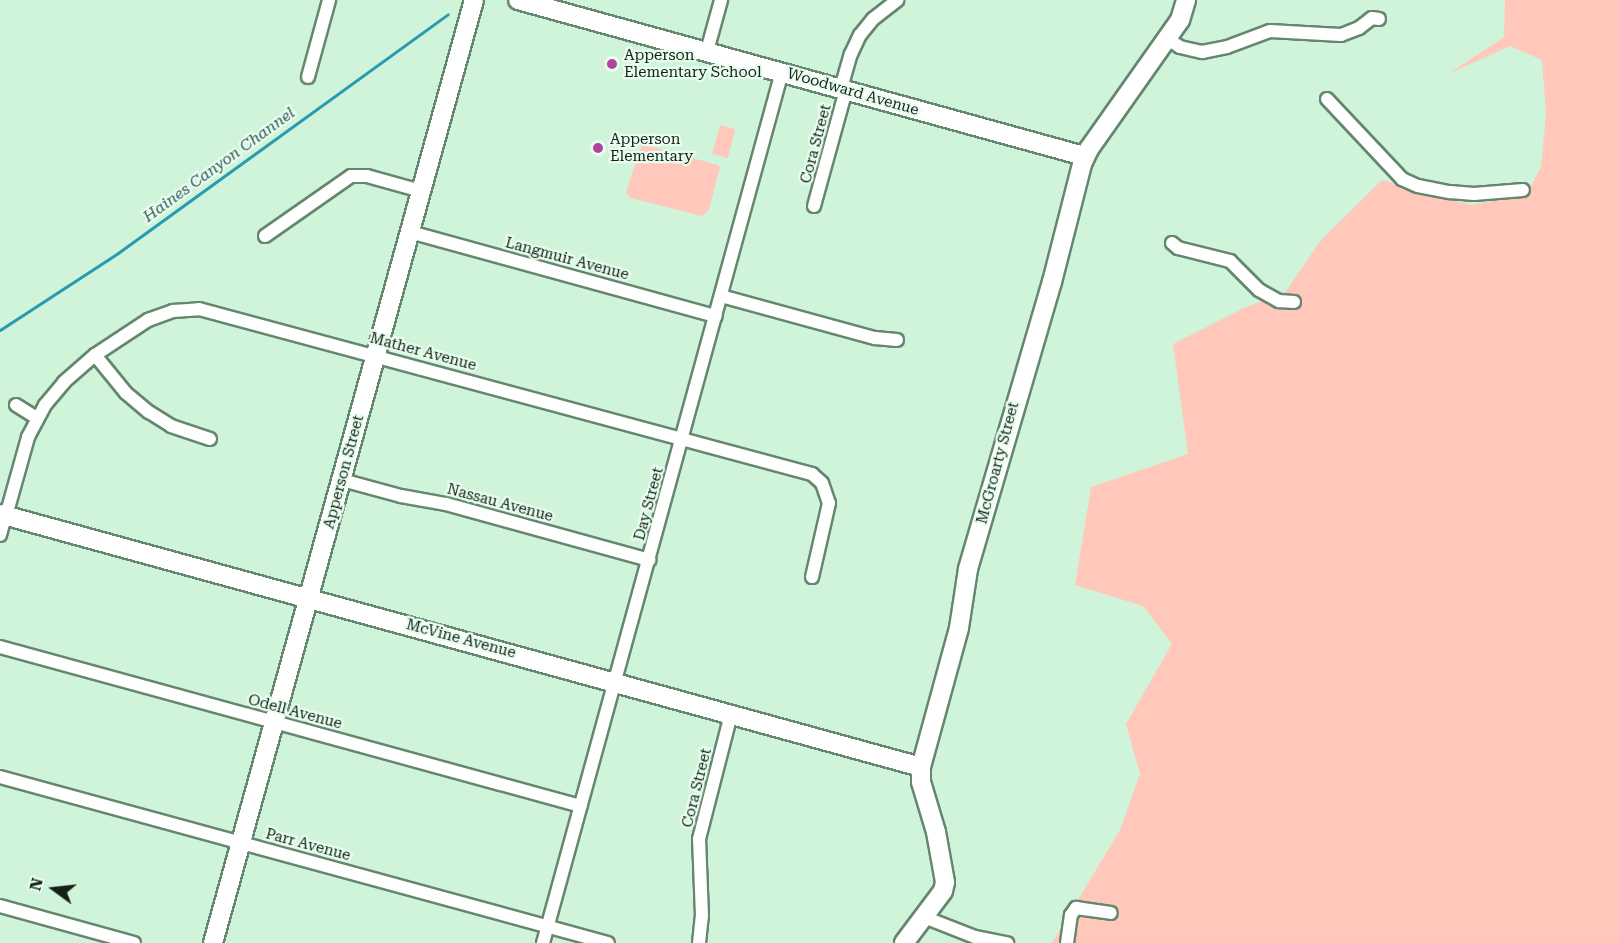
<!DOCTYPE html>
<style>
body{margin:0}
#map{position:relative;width:1619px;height:943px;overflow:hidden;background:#d0f4da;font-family:"Roboto Serif",serif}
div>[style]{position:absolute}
.green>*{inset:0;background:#ffc8ba;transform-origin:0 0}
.stream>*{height:3px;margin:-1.5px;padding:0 1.5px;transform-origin:1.5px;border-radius:1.5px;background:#2a9ab0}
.roads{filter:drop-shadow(2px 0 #65866f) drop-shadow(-2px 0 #65866f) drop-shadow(0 2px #65866f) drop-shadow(0 -2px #65866f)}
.street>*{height:12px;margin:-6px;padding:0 6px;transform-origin:6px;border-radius:6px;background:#fff}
.secondary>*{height:18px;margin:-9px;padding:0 9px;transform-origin:9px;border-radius:9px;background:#fff}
.dots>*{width:16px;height:16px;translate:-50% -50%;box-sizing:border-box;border:3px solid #e8fdee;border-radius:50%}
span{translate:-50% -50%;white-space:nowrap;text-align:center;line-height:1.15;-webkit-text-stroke:4.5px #e8fdee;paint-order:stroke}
.poi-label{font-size:15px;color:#142118}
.left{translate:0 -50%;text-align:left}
.street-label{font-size:15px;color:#142118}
.water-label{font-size:16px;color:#37575e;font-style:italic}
.north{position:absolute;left:24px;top:859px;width:60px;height:60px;-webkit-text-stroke:4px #e8fdee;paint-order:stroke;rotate:285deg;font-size:16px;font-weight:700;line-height:24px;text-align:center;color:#142118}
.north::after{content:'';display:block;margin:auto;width:21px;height:27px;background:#142118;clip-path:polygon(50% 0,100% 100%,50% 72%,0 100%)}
</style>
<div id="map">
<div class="green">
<i style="clip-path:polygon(1505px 0,1619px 0,1619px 943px,1052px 943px,1120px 830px,1140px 774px,1126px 724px,1172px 644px,1143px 606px,1075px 585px,1091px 487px,1188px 454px,1173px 344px,1242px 309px,1286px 291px,1321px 240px,1382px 180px,1471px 205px,1526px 195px,1541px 167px,1546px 114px,1542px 60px,1510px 46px,1448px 74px,1504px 37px)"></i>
<i style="left:720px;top:125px;width:16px;height:30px;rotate:15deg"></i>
<i style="clip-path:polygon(642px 144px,718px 165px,720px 168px,709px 209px,706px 213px,702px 216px,630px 198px,626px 192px)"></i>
</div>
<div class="stream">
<i style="left:0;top:330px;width:141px;rotate:-33.1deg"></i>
<i style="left:118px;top:253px;width:407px;rotate:-35.9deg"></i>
</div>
<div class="roads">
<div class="street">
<i style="left:1168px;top:39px;width:14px;rotate:34deg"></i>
<i style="left:1180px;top:47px;width:23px;rotate:13deg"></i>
<i style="left:1202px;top:52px;width:25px;rotate:-11deg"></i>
<i style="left:1227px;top:47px;width:46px;rotate:-20.4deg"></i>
<i style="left:1270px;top:31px;width:71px;rotate:3.2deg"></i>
<i style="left:1341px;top:35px;width:19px;rotate:-21deg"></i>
<i style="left:1359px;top:28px;width:16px;rotate:-38deg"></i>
<i style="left:1372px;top:18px;width:7px;rotate:8deg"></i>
<i style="left:707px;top:51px;width:53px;rotate:-74.6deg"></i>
<i style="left:308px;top:77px;width:80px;rotate:-74.7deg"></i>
<i style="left:841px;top:88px;width:35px;rotate:-74deg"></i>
<i style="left:851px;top:54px;width:21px;rotate:-65deg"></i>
<i style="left:860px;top:35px;width:21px;rotate:-51deg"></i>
<i style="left:873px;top:19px;width:31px;rotate:-38deg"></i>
<i style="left:1327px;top:99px;width:110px;rotate:46.8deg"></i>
<i style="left:1402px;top:179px;width:17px;rotate:24deg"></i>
<i style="left:1418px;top:186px;width:33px;rotate:11deg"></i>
<i style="left:1450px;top:192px;width:24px;rotate:5deg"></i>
<i style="left:1474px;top:194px;width:49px;rotate:-4.7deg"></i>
<i style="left:814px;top:206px;width:120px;rotate:-74.6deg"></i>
<i style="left:410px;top:232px;width:317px;rotate:15.4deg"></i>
<i style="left:265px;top:236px;width:105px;rotate:-34.9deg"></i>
<i style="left:351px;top:176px;width:16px"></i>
<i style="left:367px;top:176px;width:56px;rotate:15.5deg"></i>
<i style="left:1172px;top:243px;width:8px;rotate:40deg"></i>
<i style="left:1178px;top:248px;width:54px;rotate:14deg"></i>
<i style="left:1230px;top:261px;width:41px;rotate:45deg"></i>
<i style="left:1259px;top:290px;width:23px;rotate:29deg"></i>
<i style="left:1279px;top:301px;width:15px;rotate:4deg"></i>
<i style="left:721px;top:296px;width:160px;rotate:15.3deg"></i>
<i style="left:875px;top:338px;width:22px;rotate:5deg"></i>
<i style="left:95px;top:355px;width:49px;rotate:50.8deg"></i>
<i style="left:126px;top:393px;width:30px;rotate:40deg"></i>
<i style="left:149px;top:412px;width:26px;rotate:32deg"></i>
<i style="left:171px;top:426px;width:41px;rotate:18.4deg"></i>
<i style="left:16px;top:405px;width:25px;rotate:32deg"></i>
<i style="left:342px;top:480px;width:61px;rotate:15.2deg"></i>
<i style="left:401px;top:496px;width:46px;rotate:10.1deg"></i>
<i style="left:446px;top:504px;width:211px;rotate:15.4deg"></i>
<i style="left:6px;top:516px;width:82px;rotate:-74.4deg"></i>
<i style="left:28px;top:437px;width:36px;rotate:-62deg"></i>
<i style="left:45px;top:405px;width:30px;rotate:-50deg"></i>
<i style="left:64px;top:382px;width:41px;rotate:-41.1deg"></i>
<i style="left:95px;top:355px;width:64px;rotate:-33.4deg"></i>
<i style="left:148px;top:320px;width:27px;rotate:-20deg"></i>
<i style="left:173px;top:311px;width:26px;rotate:-4deg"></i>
<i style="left:199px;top:309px;width:635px;rotate:15.07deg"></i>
<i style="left:812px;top:474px;width:13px;rotate:42deg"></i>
<i style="left:822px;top:483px;width:21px;rotate:71deg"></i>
<i style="left:829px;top:503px;width:76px;rotate:102.9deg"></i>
<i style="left:0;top:535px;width:20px;rotate:-75deg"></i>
<i style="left:0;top:647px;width:602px;rotate:15.31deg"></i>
<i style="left:0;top:777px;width:630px;rotate:15.27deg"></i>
<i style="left:0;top:906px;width:139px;rotate:15.4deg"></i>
<i style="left:924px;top:917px;width:55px;rotate:21.4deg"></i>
<i style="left:975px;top:937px;width:33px;rotate:11deg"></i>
<i style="left:543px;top:943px;width:903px;rotate:-74.66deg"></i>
<i style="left:699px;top:943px;width:27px;rotate:-84deg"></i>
<i style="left:702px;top:916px;width:77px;rotate:-92.2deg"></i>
<i style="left:699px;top:839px;width:129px;rotate:-75.6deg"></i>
<i style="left:1067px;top:943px;width:28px;rotate:-82deg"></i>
<i style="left:1071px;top:915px;width:9px;rotate:-54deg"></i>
<i style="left:1076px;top:908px;width:35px;rotate:8deg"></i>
</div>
<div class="secondary">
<i style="left:518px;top:0;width:587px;rotate:15.41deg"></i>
<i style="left:0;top:514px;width:955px;rotate:15.36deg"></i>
<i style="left:213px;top:943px;width:978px;rotate:-74.53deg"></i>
<i style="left:904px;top:943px;width:65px;rotate:-53.1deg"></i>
<i style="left:943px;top:891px;width:9px;rotate:-77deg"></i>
<i style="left:945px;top:882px;width:51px;rotate:-100.2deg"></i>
<i style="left:936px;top:832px;width:52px;rotate:-106.7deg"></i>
<i style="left:921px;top:782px;width:15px;rotate:-90deg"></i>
<i style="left:921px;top:767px;width:144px;rotate:-74.7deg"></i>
<i style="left:959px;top:628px;width:60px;rotate:-81.3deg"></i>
<i style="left:968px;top:569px;width:299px;rotate:-73.7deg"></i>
<i style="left:1052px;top:282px;width:122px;rotate:-75.7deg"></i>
<i style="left:1082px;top:164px;width:17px;rotate:-65deg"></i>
<i style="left:1089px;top:149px;width:158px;rotate:-54.8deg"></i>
<i style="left:1180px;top:20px;width:21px;rotate:-73deg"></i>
</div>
</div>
<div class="dots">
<i style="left:612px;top:64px;background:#b243a1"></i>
<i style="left:598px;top:148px;background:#b243a1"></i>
</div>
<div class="poi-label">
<span class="left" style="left:624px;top:64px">Apperson<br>Elementary School</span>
<span class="left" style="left:610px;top:148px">Apperson<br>Elementary</span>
</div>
<div class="street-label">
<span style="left:853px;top:92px;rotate:16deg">Woodward Avenue</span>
<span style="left:816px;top:144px;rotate:-75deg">Cora Street</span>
<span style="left:567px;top:259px;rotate:15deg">Langmuir Avenue</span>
<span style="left:423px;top:352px;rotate:15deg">Mather Avenue</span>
<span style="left:998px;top:463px;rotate:-75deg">McGroarty Street</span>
<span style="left:344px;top:472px;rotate:-75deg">Apperson Street</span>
<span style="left:500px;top:503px;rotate:15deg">Nassau Avenue</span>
<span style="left:649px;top:504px;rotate:-75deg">Day Street</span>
<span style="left:461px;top:639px;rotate:15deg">McVine Avenue</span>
<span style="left:295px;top:712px;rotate:15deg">Odell Avenue</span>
<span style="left:697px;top:788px;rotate:-76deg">Cora Street</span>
<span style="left:308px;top:845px;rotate:15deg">Parr Avenue</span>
</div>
<div class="water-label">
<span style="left:219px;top:165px;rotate:-36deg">Haines Canyon Channel</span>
</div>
<div class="north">N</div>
</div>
